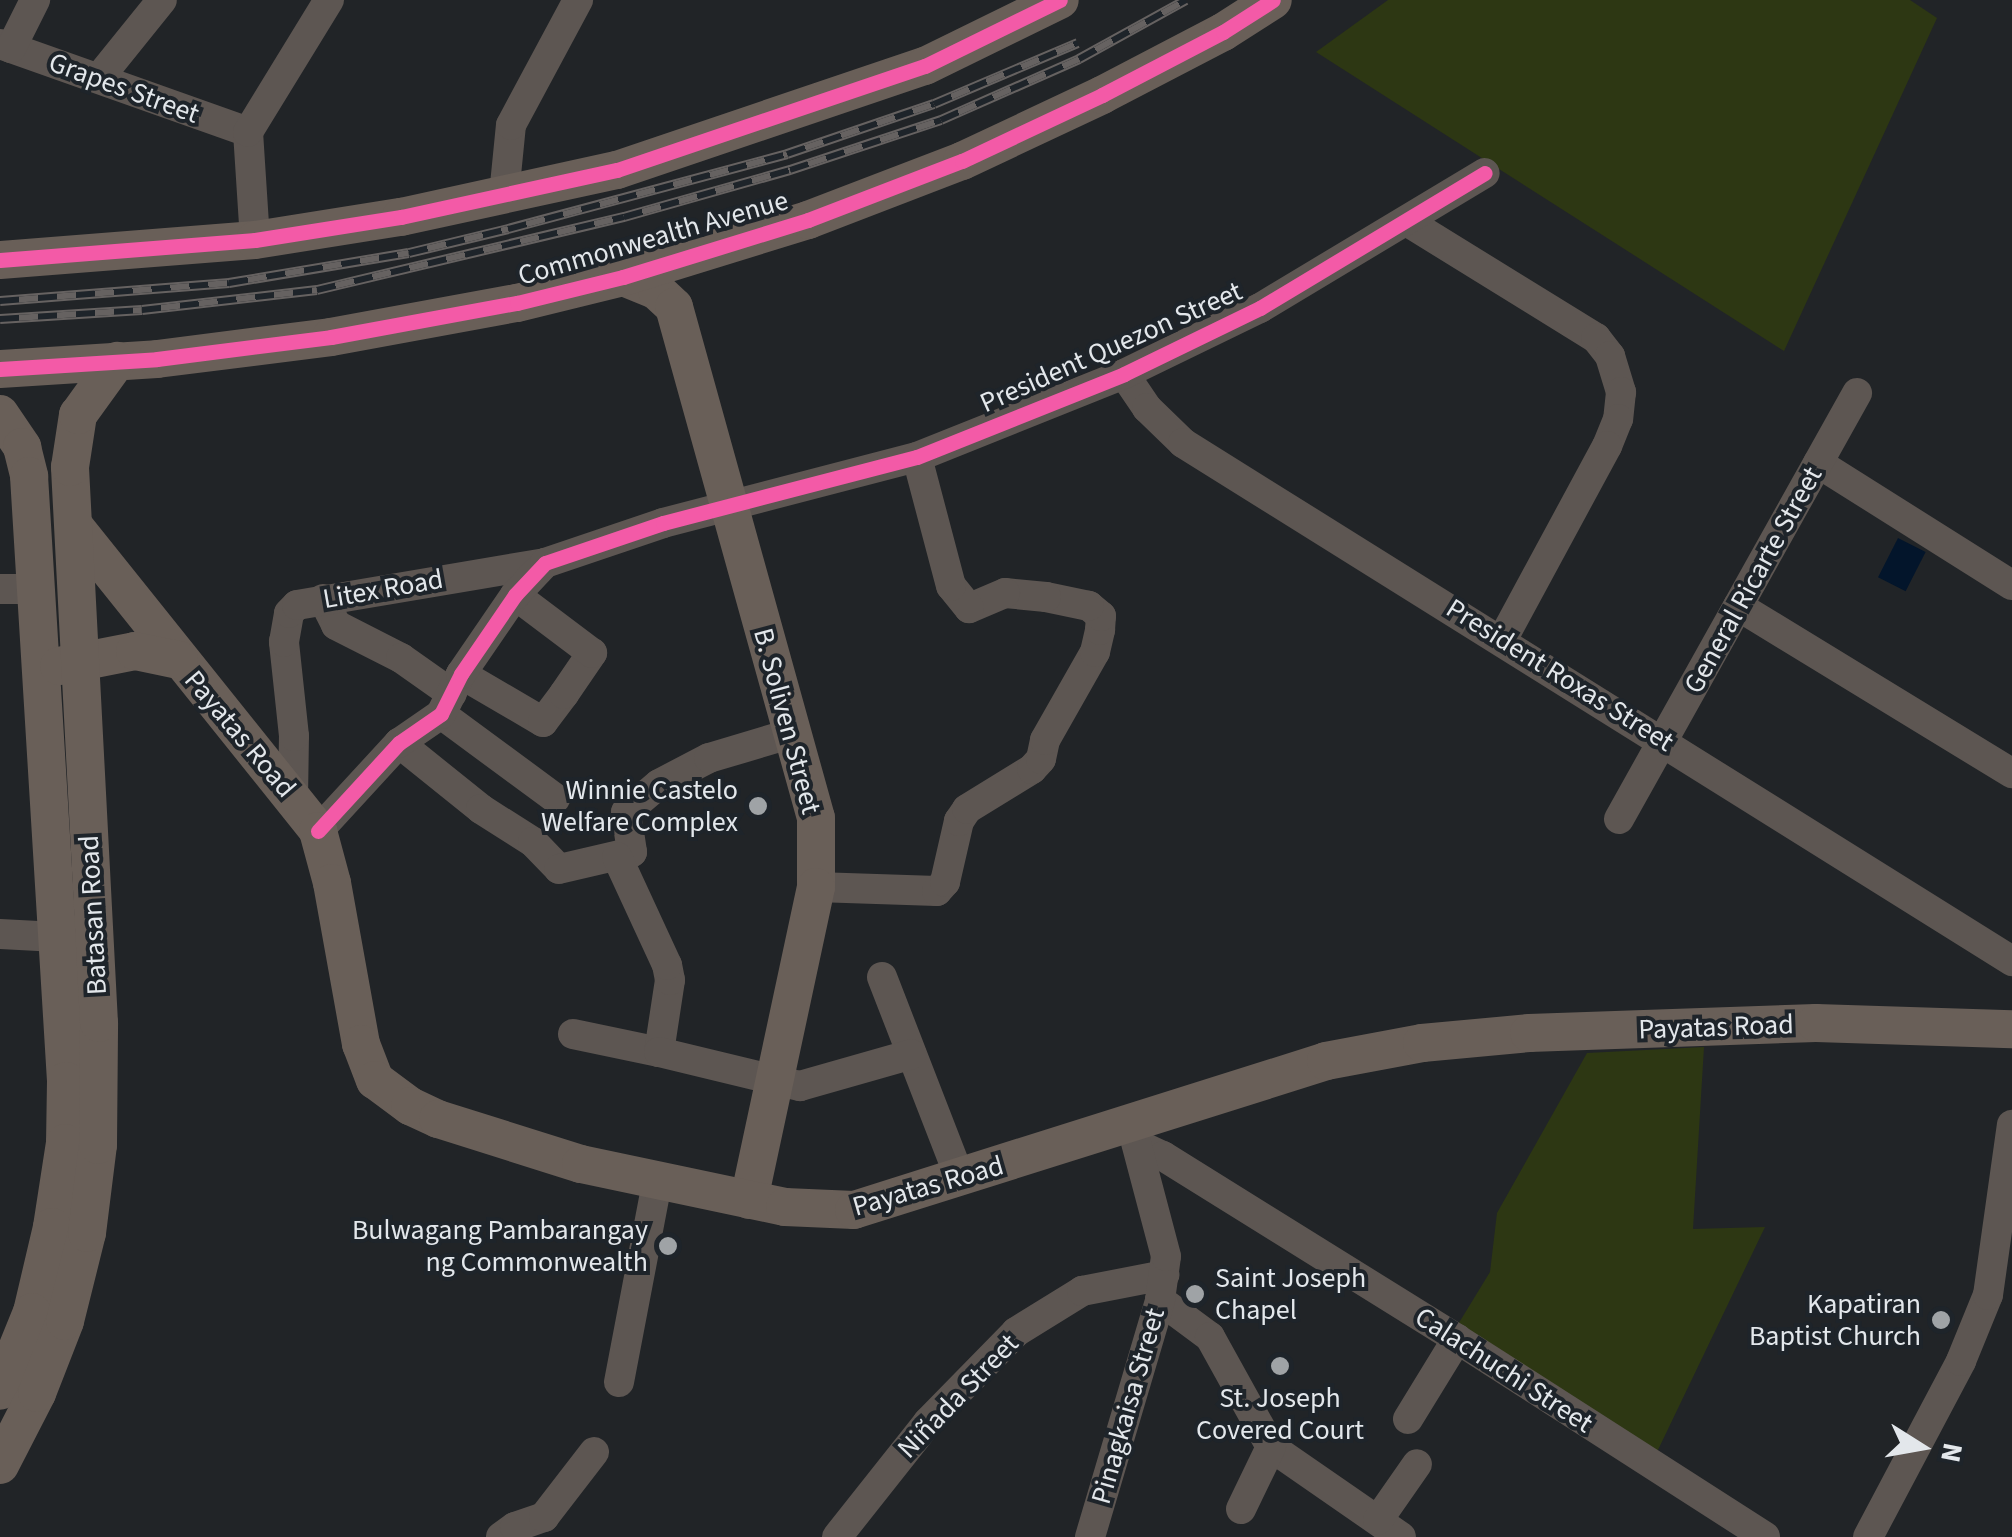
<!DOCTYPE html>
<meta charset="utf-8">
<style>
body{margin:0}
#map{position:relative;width:2012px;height:1537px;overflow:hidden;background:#212427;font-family:"Source Sans 3",sans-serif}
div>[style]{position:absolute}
.green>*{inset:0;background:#2d3713}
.water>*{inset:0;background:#03152b;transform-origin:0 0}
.minor>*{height:30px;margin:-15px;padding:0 15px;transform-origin:15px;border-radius:15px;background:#5d5652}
.major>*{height:38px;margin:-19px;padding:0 19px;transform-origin:19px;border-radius:19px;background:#695f58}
.rail>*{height:10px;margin-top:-5px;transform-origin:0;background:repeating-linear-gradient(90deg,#1e242a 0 19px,#666261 0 38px);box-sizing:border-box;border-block:2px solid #666261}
.cycleway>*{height:15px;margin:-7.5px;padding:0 7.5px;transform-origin:7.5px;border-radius:7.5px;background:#f35aa7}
.dots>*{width:28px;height:28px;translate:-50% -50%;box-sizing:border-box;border:5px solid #1e242a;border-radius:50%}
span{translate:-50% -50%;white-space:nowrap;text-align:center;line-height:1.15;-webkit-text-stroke:8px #1e242a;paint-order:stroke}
.street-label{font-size:28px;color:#e3e7eb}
.poi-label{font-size:28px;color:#e3e7eb}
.right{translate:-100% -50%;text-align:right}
.left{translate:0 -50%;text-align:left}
.north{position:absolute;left:1872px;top:1397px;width:100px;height:100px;-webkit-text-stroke:8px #1e242a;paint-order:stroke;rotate:101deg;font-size:28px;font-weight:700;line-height:40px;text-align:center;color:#e3e7eb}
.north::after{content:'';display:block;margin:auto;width:35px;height:45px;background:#e3e7eb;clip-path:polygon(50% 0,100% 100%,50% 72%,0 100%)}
</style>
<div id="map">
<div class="green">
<i style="clip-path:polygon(1388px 0,1910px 0,1937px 18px,1784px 351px,1316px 52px)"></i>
<i style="clip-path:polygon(1704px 1047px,1693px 1229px,1765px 1227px,1657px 1452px,1457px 1326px,1490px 1272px,1497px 1213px,1587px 1053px)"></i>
</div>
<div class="water">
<i style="left:1898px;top:538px;width:31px;height:44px;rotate:27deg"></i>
</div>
<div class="minor">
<i style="left:0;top:44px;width:263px;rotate:19.5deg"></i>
<i style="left:11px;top:48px;width:54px;rotate:-63.4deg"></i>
<i style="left:99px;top:78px;width:100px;rotate:-51.1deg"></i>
<i style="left:504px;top:195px;width:70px;rotate:-84.3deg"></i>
<i style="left:511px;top:125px;width:142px;rotate:-61.8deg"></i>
<i style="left:1408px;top:222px;width:221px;rotate:31.7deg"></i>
<i style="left:1596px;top:338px;width:23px;rotate:52deg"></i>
<i style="left:1610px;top:356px;width:38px;rotate:73deg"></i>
<i style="left:1621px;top:392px;width:27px;rotate:96deg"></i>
<i style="left:1618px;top:419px;width:29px;rotate:112deg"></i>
<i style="left:1607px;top:446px;width:218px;rotate:118.4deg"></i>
<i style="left:255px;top:240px;width:108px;rotate:-93.7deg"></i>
<i style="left:248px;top:132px;width:155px;rotate:-58.5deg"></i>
<i style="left:1124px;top:374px;width:41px;rotate:55.9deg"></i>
<i style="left:1147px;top:408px;width:50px;rotate:44.2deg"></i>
<i style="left:1183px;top:443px;width:978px;rotate:32deg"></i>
<i style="left:1818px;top:463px;width:229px;rotate:32.2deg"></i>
<i style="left:0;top:589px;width:38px"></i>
<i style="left:323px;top:599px;width:29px;rotate:63deg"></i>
<i style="left:336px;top:625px;width:73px;rotate:26.9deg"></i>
<i style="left:401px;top:658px;width:62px;rotate:35.2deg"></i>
<i style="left:1738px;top:606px;width:321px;rotate:31.4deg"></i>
<i style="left:461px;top:674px;width:95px;rotate:30.3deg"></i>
<i style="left:543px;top:722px;width:35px;rotate:-53deg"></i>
<i style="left:564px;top:694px;width:50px;rotate:-55.7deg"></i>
<i style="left:592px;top:653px;width:96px;rotate:-143deg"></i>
<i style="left:441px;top:714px;width:142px;rotate:36.4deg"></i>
<i style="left:399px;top:743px;width:105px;rotate:38.8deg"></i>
<i style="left:481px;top:809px;width:62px;rotate:32.4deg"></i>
<i style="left:533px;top:842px;width:37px;rotate:46deg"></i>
<i style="left:559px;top:869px;width:75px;rotate:-13.1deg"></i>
<i style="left:632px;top:852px;width:40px;rotate:-98.5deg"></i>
<i style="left:626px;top:812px;width:43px;rotate:-40.3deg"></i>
<i style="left:659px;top:784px;width:56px;rotate:-27.5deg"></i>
<i style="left:709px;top:758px;width:88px;rotate:-16.6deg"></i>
<i style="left:293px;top:798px;width:62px;rotate:-89.1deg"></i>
<i style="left:294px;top:736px;width:95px;rotate:-96.1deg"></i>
<i style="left:284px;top:642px;width:29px;rotate:-80deg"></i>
<i style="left:289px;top:613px;width:11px;rotate:-45deg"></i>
<i style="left:297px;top:605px;width:252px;rotate:-9.6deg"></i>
<i style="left:1619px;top:819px;width:488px;rotate:-60.8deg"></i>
<i style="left:318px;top:831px;width:120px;rotate:-47.4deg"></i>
<i style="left:399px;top:743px;width:51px;rotate:-34.6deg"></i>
<i style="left:441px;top:714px;width:45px;rotate:-63.4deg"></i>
<i style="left:461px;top:674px;width:96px;rotate:-55.6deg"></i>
<i style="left:515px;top:595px;width:44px;rotate:-46.8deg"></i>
<i style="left:545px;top:563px;width:125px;rotate:-18.7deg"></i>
<i style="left:663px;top:523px;width:262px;rotate:-14.6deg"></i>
<i style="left:917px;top:457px;width:223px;rotate:-21.8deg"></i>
<i style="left:1124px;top:374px;width:151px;rotate:-25.9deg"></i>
<i style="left:1260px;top:308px;width:262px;rotate:-31deg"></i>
<i style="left:816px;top:887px;width:121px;rotate:1.9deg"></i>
<i style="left:937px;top:891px;width:12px;rotate:-48deg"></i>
<i style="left:945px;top:882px;width:63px;rotate:-77.1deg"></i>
<i style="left:959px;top:821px;width:14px;rotate:-56deg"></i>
<i style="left:967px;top:809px;width:76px;rotate:-31.6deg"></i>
<i style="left:1032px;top:769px;width:13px;rotate:-48deg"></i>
<i style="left:1041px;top:759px;width:19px;rotate:-78deg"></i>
<i style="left:1045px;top:740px;width:101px;rotate:-60.4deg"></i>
<i style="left:1095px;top:652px;width:23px;rotate:-77deg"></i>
<i style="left:1100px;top:630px;width:14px;rotate:-86deg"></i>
<i style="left:1101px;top:616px;width:16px;rotate:-140deg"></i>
<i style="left:1089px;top:606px;width:44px;rotate:-168.2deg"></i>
<i style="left:1046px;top:597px;width:41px;rotate:-174.4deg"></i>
<i style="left:1005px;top:593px;width:39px;rotate:157deg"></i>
<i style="left:969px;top:608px;width:28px;rotate:-129deg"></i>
<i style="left:951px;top:586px;width:133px;rotate:-104.8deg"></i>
<i style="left:0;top:934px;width:57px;rotate:3deg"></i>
<i style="left:882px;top:977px;width:216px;rotate:68.8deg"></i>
<i style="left:573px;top:1034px;width:88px;rotate:11.8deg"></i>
<i style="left:659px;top:1052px;width:73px;rotate:-81.3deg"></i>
<i style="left:670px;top:980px;width:15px;rotate:-101deg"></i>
<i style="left:667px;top:965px;width:119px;rotate:-114.8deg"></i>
<i style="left:659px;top:1052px;width:145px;rotate:13.6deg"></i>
<i style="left:800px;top:1086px;width:116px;rotate:-15.9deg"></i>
<i style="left:1137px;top:1144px;width:29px;rotate:25deg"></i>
<i style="left:1163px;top:1156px;width:346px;rotate:31.9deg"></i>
<i style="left:1457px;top:1339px;width:366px;rotate:32.7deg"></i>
<i style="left:1160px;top:1300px;width:62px;rotate:36.5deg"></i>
<i style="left:1210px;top:1337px;width:126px;rotate:61deg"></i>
<i style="left:1271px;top:1447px;width:158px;rotate:34.7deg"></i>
<i style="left:619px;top:1382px;width:204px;rotate:-79.2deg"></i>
<i style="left:1408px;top:1419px;width:94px;rotate:-58.5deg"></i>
<i style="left:1241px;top:1509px;width:69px;rotate:-64.2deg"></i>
<i style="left:1378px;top:1520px;width:68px;rotate:-55.1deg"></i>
<i style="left:501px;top:1537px;width:17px;rotate:-36deg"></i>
<i style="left:515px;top:1527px;width:31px;rotate:-19deg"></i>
<i style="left:544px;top:1517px;width:82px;rotate:-52.4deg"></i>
<i style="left:837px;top:1537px;width:147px;rotate:-51.6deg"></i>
<i style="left:928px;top:1422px;width:126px;rotate:-45.6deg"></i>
<i style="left:1016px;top:1332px;width:78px;rotate:-31.8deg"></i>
<i style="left:1082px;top:1291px;width:84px;rotate:-11deg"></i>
<i style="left:1090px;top:1537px;width:247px;rotate:-73.5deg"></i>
<i style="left:1160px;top:1300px;width:44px;rotate:-82.2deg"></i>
<i style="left:1166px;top:1256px;width:125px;rotate:-104.8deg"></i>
<i style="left:1868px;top:1537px;width:199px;rotate:-62.1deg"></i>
<i style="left:1961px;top:1361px;width:71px;rotate:-67.8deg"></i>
<i style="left:1988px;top:1295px;width:172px;rotate:-82deg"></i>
</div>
<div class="major">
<i style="left:0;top:260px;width:256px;rotate:-4.5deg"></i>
<i style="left:255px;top:240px;width:148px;rotate:-9deg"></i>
<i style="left:401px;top:217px;width:221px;rotate:-12.3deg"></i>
<i style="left:617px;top:170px;width:325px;rotate:-18.7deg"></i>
<i style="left:925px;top:66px;width:150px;rotate:-26.1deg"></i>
<i style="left:623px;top:277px;width:37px;rotate:22deg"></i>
<i style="left:657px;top:291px;width:23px;rotate:43deg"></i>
<i style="left:674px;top:307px;width:530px;rotate:74.47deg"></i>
<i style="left:816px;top:818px;width:69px;rotate:90deg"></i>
<i style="left:816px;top:887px;width:320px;rotate:102.1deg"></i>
<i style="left:0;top:369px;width:157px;rotate:-3.6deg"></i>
<i style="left:157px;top:359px;width:175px;rotate:-7.2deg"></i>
<i style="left:331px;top:337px;width:189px;rotate:-10.4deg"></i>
<i style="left:517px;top:303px;width:109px;rotate:-13.8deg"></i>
<i style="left:623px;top:277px;width:194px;rotate:-17.1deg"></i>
<i style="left:808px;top:220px;width:165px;rotate:-21deg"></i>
<i style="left:962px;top:161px;width:155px;rotate:-25.2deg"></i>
<i style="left:1102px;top:95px;width:136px;rotate:-27.5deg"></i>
<i style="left:1223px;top:32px;width:59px;rotate:-32.6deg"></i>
<i style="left:0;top:414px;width:40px;rotate:56deg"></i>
<i style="left:22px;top:447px;width:30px;rotate:76deg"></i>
<i style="left:29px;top:476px;width:606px;rotate:86.5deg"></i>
<i style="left:66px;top:1081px;width:62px;rotate:90.9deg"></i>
<i style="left:65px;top:1143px;width:85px;rotate:98.8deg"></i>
<i style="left:52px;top:1227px;width:87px;rotate:103.2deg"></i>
<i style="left:32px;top:1312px;width:85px;rotate:112.1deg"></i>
<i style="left:74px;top:526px;width:391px;rotate:51.3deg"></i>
<i style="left:318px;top:831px;width:54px;rotate:74.9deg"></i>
<i style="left:332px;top:883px;width:164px;rotate:79.8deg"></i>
<i style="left:361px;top:1044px;width:39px;rotate:69deg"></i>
<i style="left:375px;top:1080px;width:44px;rotate:36.6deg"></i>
<i style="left:410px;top:1106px;width:31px;rotate:25deg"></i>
<i style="left:438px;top:1119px;width:150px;rotate:17.5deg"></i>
<i style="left:581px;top:1164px;width:208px;rotate:11.9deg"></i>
<i style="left:785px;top:1207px;width:69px;rotate:2.5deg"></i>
<i style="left:854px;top:1210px;width:495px;rotate:-17.5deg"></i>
<i style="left:1326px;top:1061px;width:98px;rotate:-10.6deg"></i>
<i style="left:1422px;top:1043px;width:107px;rotate:-5.3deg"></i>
<i style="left:1529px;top:1033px;width:287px;rotate:-2deg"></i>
<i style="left:1816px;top:1023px;width:196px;rotate:1.8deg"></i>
<i style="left:59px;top:666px;width:77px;rotate:-11.2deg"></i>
<i style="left:135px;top:651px;width:45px;rotate:11.6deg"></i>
<i style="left:0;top:1465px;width:81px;rotate:-62.8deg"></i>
<i style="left:37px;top:1393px;width:77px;rotate:-68.7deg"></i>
<i style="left:65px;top:1321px;width:91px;rotate:-76deg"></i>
<i style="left:87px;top:1233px;width:89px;rotate:-82.9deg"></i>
<i style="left:98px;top:1145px;width:122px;rotate:-89.5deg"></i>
<i style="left:99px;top:1023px;width:557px;rotate:-92.99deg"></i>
<i style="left:70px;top:467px;width:53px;rotate:-81.3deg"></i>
<i style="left:78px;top:415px;width:67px;rotate:-54.2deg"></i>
</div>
<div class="rail">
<i style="left:0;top:301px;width:230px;rotate:-4.5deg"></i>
<i style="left:229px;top:283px;width:182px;rotate:-9.5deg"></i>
<i style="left:409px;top:253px;width:102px;rotate:-13.6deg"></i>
<i style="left:508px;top:229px;width:289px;rotate:-15deg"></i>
<i style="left:787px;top:154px;width:155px;rotate:-18.8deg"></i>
<i style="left:934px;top:104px;width:156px;rotate:-23deg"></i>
<i style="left:0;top:319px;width:142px;rotate:-3.6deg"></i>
<i style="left:142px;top:310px;width:176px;rotate:-6.5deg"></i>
<i style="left:317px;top:290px;width:316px;rotate:-13.4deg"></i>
<i style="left:624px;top:217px;width:173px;rotate:-15.8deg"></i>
<i style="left:790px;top:170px;width:159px;rotate:-18.3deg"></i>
<i style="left:941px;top:120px;width:151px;rotate:-23.8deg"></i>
<i style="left:1079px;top:59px;width:122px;rotate:-28.9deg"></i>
</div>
<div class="cycleway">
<i style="left:0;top:260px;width:256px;rotate:-4.5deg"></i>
<i style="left:255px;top:240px;width:148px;rotate:-9deg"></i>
<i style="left:401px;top:217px;width:221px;rotate:-12.3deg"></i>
<i style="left:617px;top:170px;width:325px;rotate:-18.7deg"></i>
<i style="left:925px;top:66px;width:150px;rotate:-26.1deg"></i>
<i style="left:0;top:369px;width:157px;rotate:-3.6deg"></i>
<i style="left:157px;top:359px;width:175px;rotate:-7.2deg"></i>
<i style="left:331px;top:337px;width:189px;rotate:-10.4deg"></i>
<i style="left:517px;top:303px;width:109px;rotate:-13.8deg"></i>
<i style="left:623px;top:277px;width:194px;rotate:-17.1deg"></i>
<i style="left:808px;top:220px;width:165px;rotate:-21deg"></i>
<i style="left:962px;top:161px;width:155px;rotate:-25.2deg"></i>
<i style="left:1102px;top:95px;width:136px;rotate:-27.5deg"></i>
<i style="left:1223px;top:32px;width:59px;rotate:-32.6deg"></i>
<i style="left:318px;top:831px;width:120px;rotate:-47.4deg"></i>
<i style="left:399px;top:743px;width:51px;rotate:-34.6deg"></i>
<i style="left:441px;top:714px;width:45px;rotate:-63.4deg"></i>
<i style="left:461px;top:674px;width:96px;rotate:-55.6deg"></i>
<i style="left:515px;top:595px;width:44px;rotate:-46.8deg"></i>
<i style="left:545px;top:563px;width:125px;rotate:-18.7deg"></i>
<i style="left:663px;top:523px;width:262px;rotate:-14.6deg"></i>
<i style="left:917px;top:457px;width:223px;rotate:-21.8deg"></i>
<i style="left:1124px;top:374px;width:151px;rotate:-25.9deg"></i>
<i style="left:1260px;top:308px;width:262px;rotate:-31deg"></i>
</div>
<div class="dots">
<i style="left:758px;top:806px;background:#9fa3a6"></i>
<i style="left:668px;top:1246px;background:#9fa3a6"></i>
<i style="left:1195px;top:1294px;background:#9fa3a6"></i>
<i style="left:1941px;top:1320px;background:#9fa3a6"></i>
<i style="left:1280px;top:1366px;background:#9fa3a6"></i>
</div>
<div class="street-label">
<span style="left:124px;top:88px;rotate:20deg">Grapes Street</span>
<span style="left:653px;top:238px;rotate:-16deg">Commonwealth Avenue</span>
<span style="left:1111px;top:347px;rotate:-24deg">President Quezon Street</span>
<span style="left:1753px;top:580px;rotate:-61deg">General Ricarte Street</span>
<span style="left:383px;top:589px;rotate:-10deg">Litex Road</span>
<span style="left:1560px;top:675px;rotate:32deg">President Roxas Street</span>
<span style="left:787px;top:721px;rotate:75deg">B. Soliven Street</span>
<span style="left:240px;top:734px;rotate:50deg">Payatas Road</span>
<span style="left:93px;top:915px;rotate:-93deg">Batasan Road</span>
<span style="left:1716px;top:1027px;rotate:-2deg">Payatas Road</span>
<span style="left:928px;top:1186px;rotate:-16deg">Payatas Road</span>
<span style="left:1504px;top:1370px;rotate:33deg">Calachuchi Street</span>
<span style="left:958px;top:1396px;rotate:-46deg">Niñada Street</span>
<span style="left:1128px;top:1406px;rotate:-74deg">Pinagkaisa Street</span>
</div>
<div class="poi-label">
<span class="right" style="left:738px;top:806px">Winnie Castelo<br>Welfare Complex</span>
<span class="right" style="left:648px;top:1246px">Bulwagang Pambarangay<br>ng Commonwealth</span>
<span class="left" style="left:1215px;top:1294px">Saint Joseph<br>Chapel</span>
<span class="right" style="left:1921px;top:1320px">Kapatiran<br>Baptist Church</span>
<span style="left:1280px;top:1414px">St. Joseph<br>Covered Court</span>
</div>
<div class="north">N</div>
</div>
